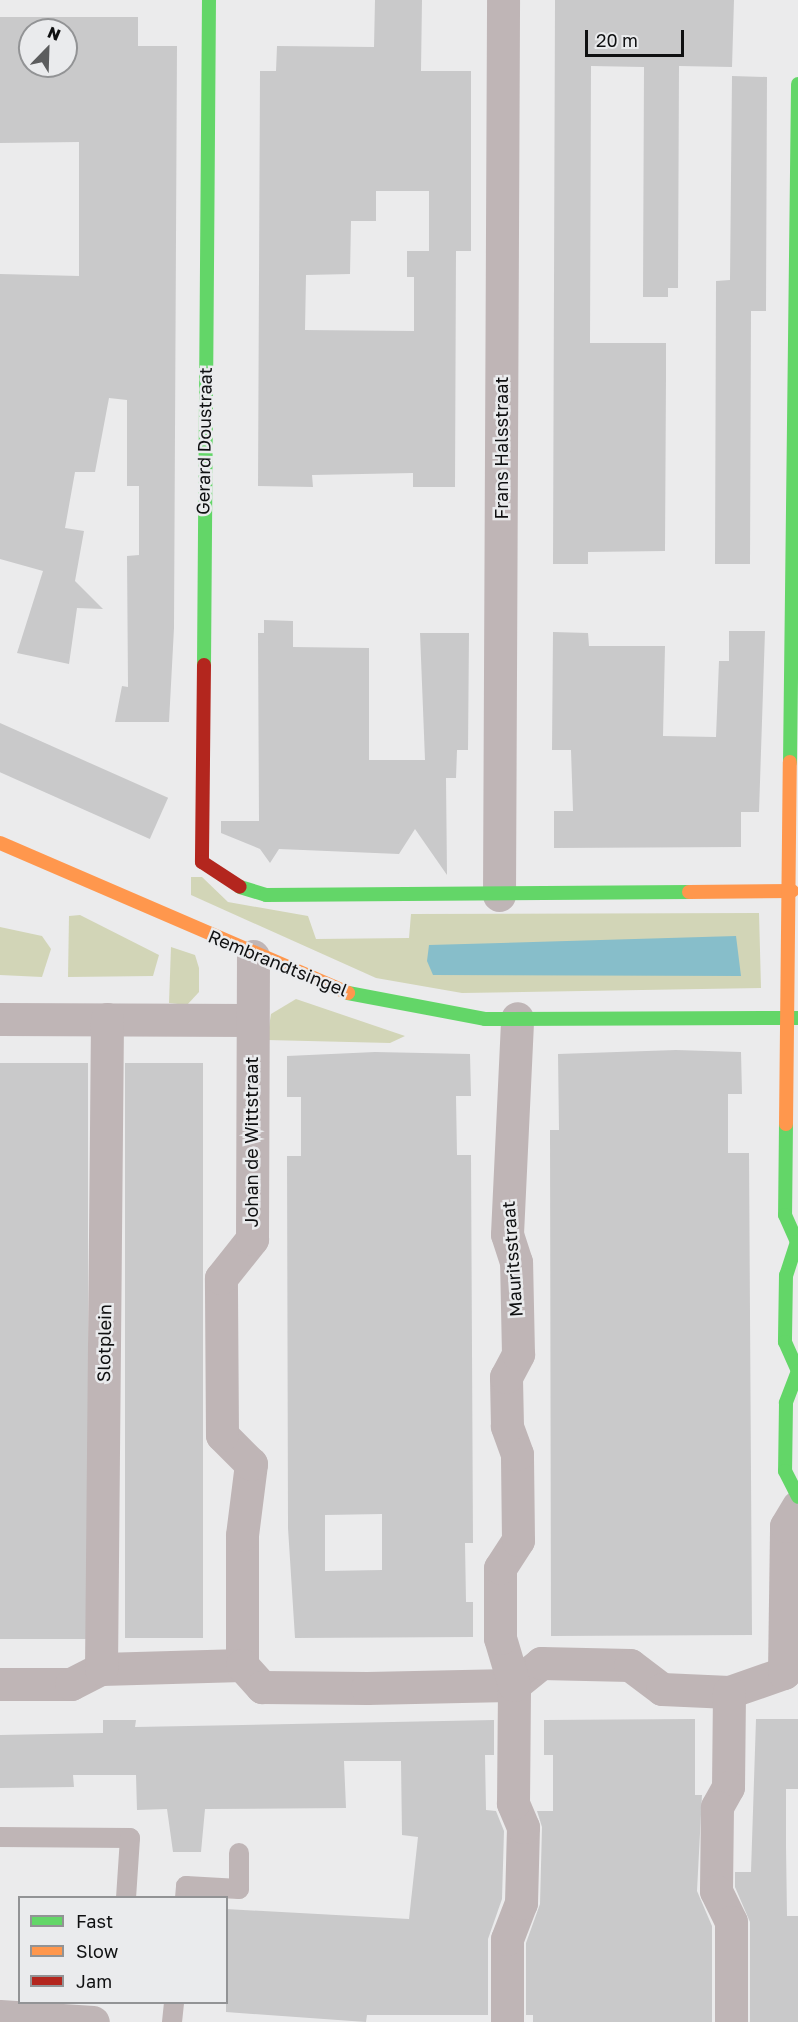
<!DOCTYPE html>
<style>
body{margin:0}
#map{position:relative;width:798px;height:2022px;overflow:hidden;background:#ebebec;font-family:"Golos Text",sans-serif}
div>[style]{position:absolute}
.green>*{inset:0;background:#d2d5b7}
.water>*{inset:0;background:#87beca}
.building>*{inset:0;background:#c9c9ca;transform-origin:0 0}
.lane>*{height:20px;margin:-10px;padding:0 10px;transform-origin:10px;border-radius:10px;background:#bfb5b6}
.street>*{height:33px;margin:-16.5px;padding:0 16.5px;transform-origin:16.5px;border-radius:16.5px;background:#bfb5b6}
.fast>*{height:14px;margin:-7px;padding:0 7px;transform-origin:7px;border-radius:7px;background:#63d668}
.slow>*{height:14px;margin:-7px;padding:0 7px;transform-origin:7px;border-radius:7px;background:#ff974d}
.jam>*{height:14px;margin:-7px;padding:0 7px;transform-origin:7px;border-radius:7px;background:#b3261e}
span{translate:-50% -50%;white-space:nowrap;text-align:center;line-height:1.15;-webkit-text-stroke:5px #eaebed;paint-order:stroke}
.street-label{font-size:18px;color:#0f1011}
.legend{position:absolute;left:18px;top:1896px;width:210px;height:108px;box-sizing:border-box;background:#eaebed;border:2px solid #929395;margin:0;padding:8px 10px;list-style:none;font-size:18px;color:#0f1011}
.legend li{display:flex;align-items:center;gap:12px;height:30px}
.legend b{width:30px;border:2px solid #929395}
.north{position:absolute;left:18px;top:18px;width:60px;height:60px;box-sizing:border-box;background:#eaebed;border:2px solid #929395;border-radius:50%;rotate:23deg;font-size:16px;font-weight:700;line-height:24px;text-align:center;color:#0f1011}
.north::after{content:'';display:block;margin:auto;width:21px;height:27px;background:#5c5d5e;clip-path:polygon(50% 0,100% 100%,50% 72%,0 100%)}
.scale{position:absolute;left:585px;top:30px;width:99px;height:27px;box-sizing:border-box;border:3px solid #0f1011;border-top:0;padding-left:8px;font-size:18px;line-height:21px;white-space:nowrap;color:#0f1011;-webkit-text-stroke:4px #eaebed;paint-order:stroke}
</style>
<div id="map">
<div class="green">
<i style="clip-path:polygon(191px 877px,202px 877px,228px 902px,308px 916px,316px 939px,409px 938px,411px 914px,759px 913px,761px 988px,462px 993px,376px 978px,191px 895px)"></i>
<i style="clip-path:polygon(80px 915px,159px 955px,153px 976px,68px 977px,69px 916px)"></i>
<i style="clip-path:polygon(0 927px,42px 936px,51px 949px,42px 977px,0 975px)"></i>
<i style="clip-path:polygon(171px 947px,195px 955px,199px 968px,199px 992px,187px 1005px,169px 1003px)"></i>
<i style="clip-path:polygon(296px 999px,405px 1036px,390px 1043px,267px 1040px,271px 1014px)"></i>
</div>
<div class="water">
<i style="clip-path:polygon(736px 936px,741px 976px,433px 975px,427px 961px,429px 945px)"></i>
</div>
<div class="building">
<i style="clip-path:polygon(evenodd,375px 0,422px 0,421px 71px,471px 71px,471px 251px,456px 251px,455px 487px,413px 487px,413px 473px,312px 475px,313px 487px,258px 486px,260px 71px,276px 71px,277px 46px,374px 47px,375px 0,376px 191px,429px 191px,429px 251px,407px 251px,407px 277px,414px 277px,414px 331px,305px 330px,306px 275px,350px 274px,351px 221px,376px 221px,376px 191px)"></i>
<i style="clip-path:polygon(555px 0,734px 0,732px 67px,679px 66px,678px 288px,668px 288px,668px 297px,643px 297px,644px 67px,591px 66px,590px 343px,666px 343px,666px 377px,665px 551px,588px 552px,588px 564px,553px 564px)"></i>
<i style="clip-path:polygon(evenodd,0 17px,138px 17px,138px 46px,177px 46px,174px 628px,169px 722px,115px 722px,122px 686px,128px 687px,127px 556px,139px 555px,139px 486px,127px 486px,127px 400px,109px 398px,95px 472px,75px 472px,65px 528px,84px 531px,75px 581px,103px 609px,77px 608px,69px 664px,17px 653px,43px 571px,0 559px,0 274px,79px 276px,79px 142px,0 143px,0 17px,30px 30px,66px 30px,66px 66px,30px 66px,30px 30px)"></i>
<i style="clip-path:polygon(732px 76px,767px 77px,766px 311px,751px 311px,750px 564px,715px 564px,716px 281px,730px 280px)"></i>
<i style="clip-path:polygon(264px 620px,293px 621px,293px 647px,369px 648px,369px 760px,425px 760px,420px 633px,469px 633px,468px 750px,457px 750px,456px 778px,446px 778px,447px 875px,415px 829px,399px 854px,279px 849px,270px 863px,260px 849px,221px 833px,221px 821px,259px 821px,258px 633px,264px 633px)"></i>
<i style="clip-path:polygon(729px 631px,765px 631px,759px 812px,741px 812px,741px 847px,554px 848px,554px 811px,573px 811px,571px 750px,552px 750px,553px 632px,588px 633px,589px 646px,665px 646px,663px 736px,716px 737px,719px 661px,729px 661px)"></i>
<i style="left:0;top:723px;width:184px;height:45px;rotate:24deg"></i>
<i style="clip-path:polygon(676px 1050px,741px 1052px,742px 1094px,728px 1094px,728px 1153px,749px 1153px,752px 1635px,551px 1636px,550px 1130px,559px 1130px,558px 1054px)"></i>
<i style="clip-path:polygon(evenodd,375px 1052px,470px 1054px,471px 1096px,456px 1096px,457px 1155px,471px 1155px,473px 1543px,465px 1543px,466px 1602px,473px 1602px,473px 1637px,295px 1638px,288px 1528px,287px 1156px,301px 1156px,301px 1097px,287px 1097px,287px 1056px,375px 1052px,382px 1514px,382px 1570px,325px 1571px,325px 1515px,382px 1514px)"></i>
<i style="left:88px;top:1063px;width:576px;height:88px;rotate:90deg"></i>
<i style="left:203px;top:1063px;width:575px;height:78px;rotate:90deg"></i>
<i style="clip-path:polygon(695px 1719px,695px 1795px,702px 1795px,697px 1891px,712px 1926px,712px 2022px,533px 2022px,533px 2015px,526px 2015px,526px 1943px,540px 1904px,542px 1827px,537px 1811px,553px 1811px,553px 1755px,544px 1755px,544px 1720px)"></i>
<i style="clip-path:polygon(756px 1719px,798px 1719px,798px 1789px,786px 1789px,786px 1846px,787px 1916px,798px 1916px,798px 2022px,750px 2022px,750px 1922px,735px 1887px,735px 1872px,751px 1872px)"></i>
<i style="clip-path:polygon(103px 1720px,136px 1720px,135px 1727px,494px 1720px,494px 1755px,485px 1755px,486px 1810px,496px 1811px,504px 1831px,502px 1899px,488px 1939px,488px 2015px,367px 2015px,366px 2022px,226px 2012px,226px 1909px,409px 1919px,418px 1837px,402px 1835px,401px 1761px,344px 1761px,346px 1808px,205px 1809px,201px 1852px,173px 1852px,167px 1809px,137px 1810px,136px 1775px,73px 1775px,74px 1787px,0 1788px,0 1735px,103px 1733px)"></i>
</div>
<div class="lane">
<i style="left:0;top:1837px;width:130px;rotate:0.4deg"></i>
<i style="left:130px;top:1838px;width:60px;rotate:93.8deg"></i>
<i style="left:185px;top:1898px;width:12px;rotate:-85deg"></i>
<i style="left:186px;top:1886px;width:53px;rotate:3.2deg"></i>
<i style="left:239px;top:1889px;width:36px;rotate:-90deg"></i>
<i style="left:172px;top:2022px;width:20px;rotate:-84deg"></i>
</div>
<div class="street">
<i style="left:499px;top:895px;width:895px;rotate:-89.74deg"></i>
<i style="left:0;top:1019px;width:251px;rotate:0.2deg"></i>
<i style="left:242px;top:1665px;width:130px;rotate:-90deg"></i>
<i style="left:242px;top:1535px;width:72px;rotate:-82.8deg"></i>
<i style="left:251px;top:1464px;width:41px;rotate:-135deg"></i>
<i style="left:222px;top:1435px;width:157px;rotate:-90.4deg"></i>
<i style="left:221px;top:1278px;width:50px;rotate:-51.5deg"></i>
<i style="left:252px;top:1239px;width:283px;rotate:-89.8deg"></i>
<i style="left:101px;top:1669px;width:141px;rotate:-1.6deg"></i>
<i style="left:242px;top:1665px;width:30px;rotate:48deg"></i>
<i style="left:262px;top:1687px;width:105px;rotate:0.5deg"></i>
<i style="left:367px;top:1688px;width:147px;rotate:-1.2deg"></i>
<i style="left:514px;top:1685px;width:35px;rotate:-39deg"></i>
<i style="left:541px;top:1663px;width:89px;rotate:1.3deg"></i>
<i style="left:630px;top:1665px;width:40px;rotate:37deg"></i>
<i style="left:662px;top:1689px;width:67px;rotate:2.6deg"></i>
<i style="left:729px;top:1692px;width:58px;rotate:-19.1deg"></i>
<i style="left:784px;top:1673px;width:147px;rotate:-89.2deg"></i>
<i style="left:786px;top:1526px;width:23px;rotate:-59deg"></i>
<i style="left:0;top:1684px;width:71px"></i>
<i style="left:71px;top:1684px;width:34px;rotate:-27deg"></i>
<i style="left:101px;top:1669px;width:650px;rotate:-89.47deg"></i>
<i style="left:729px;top:1692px;width:95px;rotate:90.6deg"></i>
<i style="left:728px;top:1787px;width:23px;rotate:119deg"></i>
<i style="left:717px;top:1807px;width:84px;rotate:90.7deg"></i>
<i style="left:716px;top:1891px;width:34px;rotate:64deg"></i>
<i style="left:731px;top:1922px;width:100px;rotate:90deg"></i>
<i style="left:0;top:2016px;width:93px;rotate:3.7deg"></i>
<i style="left:507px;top:2022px;width:83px;rotate:-90deg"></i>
<i style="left:507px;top:1939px;width:39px;rotate:-69deg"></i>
<i style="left:521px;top:1903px;width:76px;rotate:-88.5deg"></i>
<i style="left:523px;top:1827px;width:26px;rotate:-113deg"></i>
<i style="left:513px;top:1803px;width:118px;rotate:-89.5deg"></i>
<i style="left:514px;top:1685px;width:49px;rotate:-106.6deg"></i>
<i style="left:500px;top:1638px;width:70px;rotate:-90deg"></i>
<i style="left:500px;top:1568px;width:33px;rotate:-57deg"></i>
<i style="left:518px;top:1540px;width:86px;rotate:-90.7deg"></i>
<i style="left:517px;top:1454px;width:30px;rotate:-110deg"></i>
<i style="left:507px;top:1426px;width:49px;rotate:-91.2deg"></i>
<i style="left:506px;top:1377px;width:26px;rotate:-62deg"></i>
<i style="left:518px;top:1354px;width:92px;rotate:-91.2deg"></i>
<i style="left:516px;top:1262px;width:29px;rotate:-108deg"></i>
<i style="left:507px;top:1234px;width:216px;rotate:-87.3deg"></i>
</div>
<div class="fast">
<i style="left:204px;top:665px;width:665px;rotate:-89.57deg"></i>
<i style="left:790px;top:762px;width:678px;rotate:-89.32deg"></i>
<i style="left:240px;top:887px;width:27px;rotate:17deg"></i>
<i style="left:266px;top:895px;width:423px;rotate:-0.4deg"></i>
<i style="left:348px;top:993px;width:139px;rotate:10.7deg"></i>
<i style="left:485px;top:1019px;width:313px;rotate:-0.2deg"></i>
<i style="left:786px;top:1124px;width:91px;rotate:90.6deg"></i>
<i style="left:785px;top:1215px;width:30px;rotate:66deg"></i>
<i style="left:797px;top:1242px;width:35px;rotate:108deg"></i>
<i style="left:786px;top:1275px;width:67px;rotate:90.9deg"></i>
<i style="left:785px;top:1342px;width:32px;rotate:66deg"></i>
<i style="left:798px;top:1371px;width:34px;rotate:111deg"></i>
<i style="left:786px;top:1403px;width:68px;rotate:90.8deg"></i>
<i style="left:785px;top:1471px;width:29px;rotate:63deg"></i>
</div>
<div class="slow">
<i style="left:0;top:843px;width:379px;rotate:23.3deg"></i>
<i style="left:689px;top:892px;width:103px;rotate:-0.6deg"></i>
<i style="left:786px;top:1124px;width:362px;rotate:-89.4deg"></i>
</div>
<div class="jam">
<i style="left:204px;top:665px;width:197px;rotate:90.6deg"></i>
<i style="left:202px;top:862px;width:45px;rotate:33.3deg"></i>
</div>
<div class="street-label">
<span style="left:204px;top:441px;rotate:-89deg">Gerard Doustraat</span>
<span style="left:501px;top:448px;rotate:-90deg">Frans Halsstraat</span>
<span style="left:278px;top:963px;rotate:22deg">Rembrandtsingel</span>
<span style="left:251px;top:1142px;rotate:-90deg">Johan de Wittstraat</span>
<span style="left:512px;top:1259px;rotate:-94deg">Mauritsstraat</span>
<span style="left:104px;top:1343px;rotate:-89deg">Slotplein</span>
</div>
<ul class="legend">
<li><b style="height:8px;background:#63d668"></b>Fast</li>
<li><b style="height:8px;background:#ff974d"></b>Slow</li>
<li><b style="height:8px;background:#b3261e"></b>Jam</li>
</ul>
<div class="north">N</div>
<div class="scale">20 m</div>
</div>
